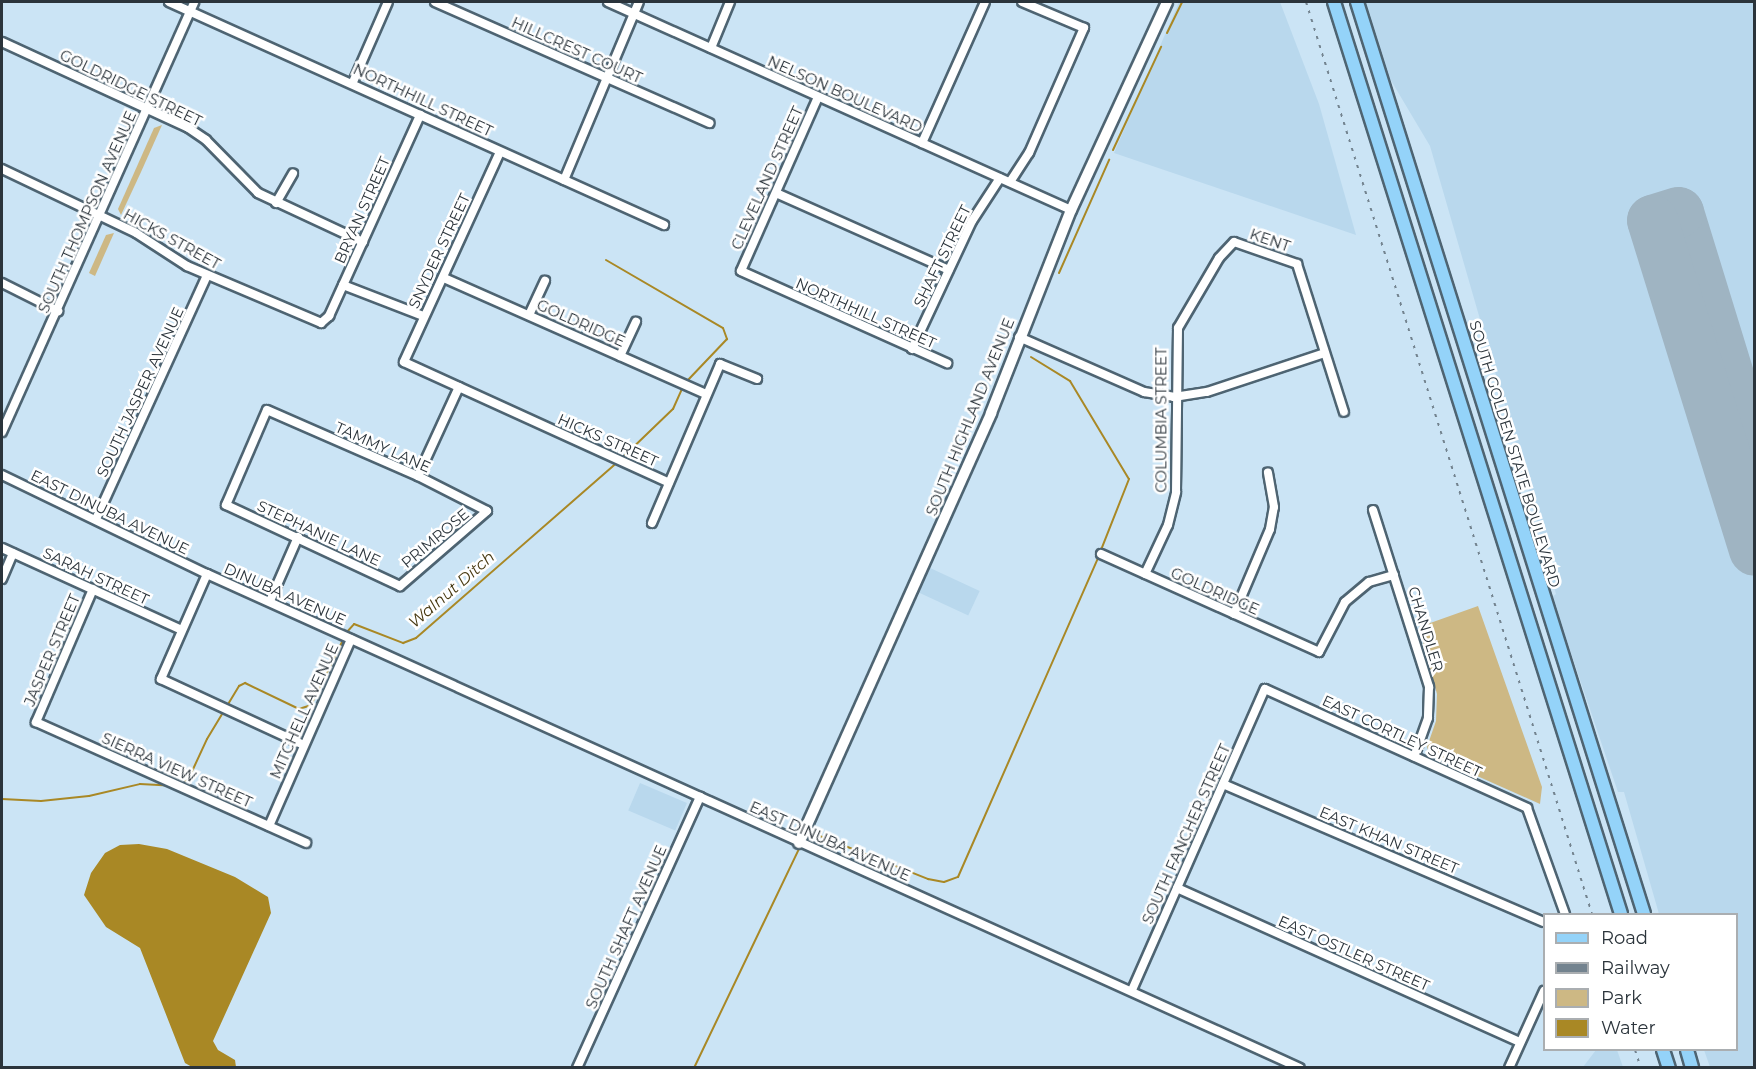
<!DOCTYPE html>
<style>
body{margin:0}
#map{position:relative;width:1756px;height:1069px;overflow:hidden;background:#cbe4f5;font-family:Montserrat,sans-serif}
div>[style]{position:absolute}
.built>*{inset:0;background:#b9d8ed;transform-origin:0 0}
.green>*{inset:0;background:#cdb884}
.water>*{inset:0;background:#a98825}
.stream>*{height:2px;margin:-1px;padding:0 1px;transform-origin:1px;border-radius:1px;background:#a98825}
.runway>*{height:51px;margin:-25.5px;padding:0 25.5px;transform-origin:25.5px;border-radius:25.5px;background:#9fb4c2}
.roads{filter:drop-shadow(2px 0 #4e6472) drop-shadow(-2px 0 #4e6472) drop-shadow(0 2px #4e6472) drop-shadow(0 -2px #4e6472)}
.minor>*{height:8px;margin:-4px;padding:0 4px;transform-origin:4px;border-radius:4px;background:#fff}
.tertiary>*{height:10px;margin:-5px;padding:0 5px;transform-origin:5px;border-radius:5px;background:#fff}
.primary>*{height:12px;margin:-6px;padding:0 6px;transform-origin:6px;border-radius:6px;background:#94d3f9}
.rail>*{height:2px;margin-top:-1px;transform-origin:0;background:repeating-linear-gradient(90deg,#73838f 0 3px,transparent 0 9px)}
span{translate:-50% -50%;white-space:nowrap;text-align:center;line-height:1.15;-webkit-text-stroke:5px #fff;paint-order:stroke}
.street-label{font-size:15px;color:#2b343b}
.water-label{font-size:16px;color:#473911;font-style:italic}
.frame{position:absolute;inset:0;border:3px solid #2b343b;pointer-events:none}
.legend{position:absolute;left:1543px;top:913px;width:195px;height:138px;box-sizing:border-box;background:#fff;border:2px solid #aaaeb1;margin:0;padding:8px 10px;list-style:none;font-size:18px;color:#2b343b}
.legend li{display:flex;align-items:center;gap:12px;height:30px}
.legend b{width:30px;border:2px solid #aaaeb1}
</style>
<div id="map">
<div class="built">
<i style="clip-path:polygon(1179px 2px,1280px 2px,1319px 104px,1356px 235px,1114px 153px)"></i>
<i style="clip-path:polygon(1363px 2px,1754px 2px,1754px 1067px,1710px 1067px,1704px 1050px,1736px 1050px,1736px 914px,1659px 914px,1624px 792px,1618px 792px,1552px 597px,1556px 594px,1516px 444px,1430px 146px,1380px 62px)"></i>
<i style="left:928px;top:567px;width:57px;height:27px;rotate:25deg"></i>
<i style="left:640px;top:783px;width:51px;height:30px;rotate:23deg"></i>
<i style="clip-path:polygon(1596px 1050px,1617px 1050px,1623px 1067px,1583px 1067px)"></i>
</div>
<div class="green">
<i style="clip-path:polygon(162px 125px,141px 172px,121px 215px,118px 209px,154px 128px)"></i>
<i style="clip-path:polygon(114px 233px,95px 276px,89px 273px,106px 235px)"></i>
<i style="clip-path:polygon(1478px 606px,1542px 787px,1540px 804px,1430px 755px,1427px 747px,1436px 721px,1437px 694px,1419px 627px)"></i>
</div>
<div class="water">
<i style="clip-path:polygon(139px 844px,167px 849px,235px 877px,268px 897px,271px 913px,213px 1041px,218px 1050px,235px 1060px,236px 1067px,192px 1067px,185px 1063px,140px 948px,106px 927px,84px 895px,91px 873px,105px 853px,120px 845px)"></i>
</div>
<div class="stream">
<i style="left:1167px;top:33px;width:34px;rotate:-64deg"></i>
<i style="left:1113px;top:150px;width:114px;rotate:-65deg"></i>
<i style="left:606px;top:260px;width:135px;rotate:30.2deg"></i>
<i style="left:723px;top:328px;width:12px;rotate:70deg"></i>
<i style="left:727px;top:339px;width:59px;rotate:133.6deg"></i>
<i style="left:1059px;top:273px;width:124px;rotate:-66.1deg"></i>
<i style="left:1031px;top:357px;width:46px;rotate:31.6deg"></i>
<i style="left:1070px;top:381px;width:114px;rotate:59deg"></i>
<i style="left:1129px;top:479px;width:76px;rotate:111.5deg"></i>
<i style="left:622px;top:458px;width:71px;rotate:-43.9deg"></i>
<i style="left:673px;top:409px;width:24px;rotate:-66deg"></i>
<i style="left:346px;top:633px;width:12px;rotate:-48deg"></i>
<i style="left:354px;top:624px;width:53px;rotate:21.2deg"></i>
<i style="left:403px;top:643px;width:14px;rotate:-21deg"></i>
<i style="left:416px;top:638px;width:268px;rotate:-41.1deg"></i>
<i style="left:181px;top:783px;width:8px;rotate:-23deg"></i>
<i style="left:188px;top:780px;width:45px;rotate:-65.1deg"></i>
<i style="left:207px;top:739px;width:62px;rotate:-58.9deg"></i>
<i style="left:239px;top:686px;width:7px;rotate:-27deg"></i>
<i style="left:245px;top:683px;width:60px;rotate:25.7deg"></i>
<i style="left:299px;top:709px;width:13px;rotate:-18deg"></i>
<i style="left:311px;top:705px;width:75px;rotate:-63.8deg"></i>
<i style="left:2px;top:799px;width:39px;rotate:3deg"></i>
<i style="left:41px;top:801px;width:48px;rotate:-5.9deg"></i>
<i style="left:89px;top:796px;width:52px;rotate:-13.2deg"></i>
<i style="left:140px;top:784px;width:33px;rotate:3deg"></i>
<i style="left:815px;top:834px;width:122px;rotate:21.7deg"></i>
<i style="left:928px;top:879px;width:16px;rotate:11deg"></i>
<i style="left:944px;top:882px;width:15px;rotate:-20deg"></i>
<i style="left:958px;top:877px;width:351px;rotate:-66.3deg"></i>
<i style="left:694px;top:1068px;width:243px;rotate:-64.4deg"></i>
</div>
<div class="runway">
<i style="left:1754px;top:459px;width:258px;rotate:-107.1deg"></i>
<i style="left:1678px;top:212px;width:27px;rotate:163deg"></i>
<i style="left:1652px;top:220px;width:345px;rotate:72.8deg"></i>
</div>
<div class="roads">
<div class="minor">
<i style="left:169px;top:2px;width:543px;rotate:24.25deg"></i>
<i style="left:435px;top:2px;width:300px;rotate:23.8deg"></i>
<i style="left:608px;top:2px;width:508px;rotate:24.19deg"></i>
<i style="left:2px;top:42px;width:204px;rotate:24.7deg"></i>
<i style="left:187px;top:127px;width:23px;rotate:34deg"></i>
<i style="left:206px;top:140px;width:74px;rotate:45.5deg"></i>
<i style="left:258px;top:193px;width:116px;rotate:25deg"></i>
<i style="left:711px;top:48px;width:50px;rotate:-67.6deg"></i>
<i style="left:353px;top:82px;width:87px;rotate:-66.4deg"></i>
<i style="left:818px;top:97px;width:190px;rotate:113.9deg"></i>
<i style="left:741px;top:271px;width:226px;rotate:24.1deg"></i>
<i style="left:922px;top:143px;width:154px;rotate:-65.9deg"></i>
<i style="left:500px;top:152px;width:231px;rotate:114.6deg"></i>
<i style="left:404px;top:362px;width:291px;rotate:24.5deg"></i>
<i style="left:2px;top:169px;width:148px;rotate:25.5deg"></i>
<i style="left:136px;top:233px;width:61px;rotate:32.9deg"></i>
<i style="left:187px;top:266px;width:146px;rotate:23deg"></i>
<i style="left:321px;top:323px;width:11px;rotate:-41deg"></i>
<i style="left:329px;top:316px;width:221px;rotate:-65.6deg"></i>
<i style="left:564px;top:180px;width:193px;rotate:-67.2deg"></i>
<i style="left:1010px;top:182px;width:35px;rotate:-57deg"></i>
<i style="left:1029px;top:153px;width:137px;rotate:-66.3deg"></i>
<i style="left:1084px;top:28px;width:67px;rotate:-157.2deg"></i>
<i style="left:776px;top:193px;width:189px;rotate:24deg"></i>
<i style="left:276px;top:203px;width:34px;rotate:-60deg"></i>
<i style="left:444px;top:278px;width:287px;rotate:23.9deg"></i>
<i style="left:2px;top:283px;width:63px;rotate:26.6deg"></i>
<i style="left:343px;top:285px;width:86px;rotate:21.2deg"></i>
<i style="left:529px;top:315px;width:38px;rotate:-65deg"></i>
<i style="left:1019px;top:337px;width:137px;rotate:23.7deg"></i>
<i style="left:1144px;top:392px;width:30px;rotate:9deg"></i>
<i style="left:1174px;top:397px;width:33px;rotate:-9deg"></i>
<i style="left:1207px;top:392px;width:124px;rotate:-18.3deg"></i>
<i style="left:912px;top:349px;width:141px;rotate:-64.9deg"></i>
<i style="left:972px;top:221px;width:51px;rotate:-56.9deg"></i>
<i style="left:620px;top:356px;width:38px;rotate:-65deg"></i>
<i style="left:267px;top:410px;width:165px;rotate:23.6deg"></i>
<i style="left:418px;top:476px;width:77px;rotate:26.9deg"></i>
<i style="left:487px;top:511px;width:115px;rotate:139.2deg"></i>
<i style="left:400px;top:586px;width:192px;rotate:-155deg"></i>
<i style="left:226px;top:505px;width:103px;rotate:-66.7deg"></i>
<i style="left:2px;top:432px;width:471px;rotate:-65.9deg"></i>
<i style="left:2px;top:475px;width:228px;rotate:25.8deg"></i>
<i style="left:207px;top:574px;width:1199px;rotate:24.32deg"></i>
<i style="left:418px;top:476px;width:98px;rotate:-65.3deg"></i>
<i style="left:1373px;top:510px;width:186px;rotate:72.4deg"></i>
<i style="left:1429px;top:687px;width:31px;rotate:92deg"></i>
<i style="left:1428px;top:718px;width:41px;rotate:109.7deg"></i>
<i style="left:96px;top:519px;width:268px;rotate:-65.5deg"></i>
<i style="left:652px;top:523px;width:173px;rotate:-66.8deg"></i>
<i style="left:720px;top:364px;width:40px;rotate:22deg"></i>
<i style="left:2px;top:548px;width:196px;rotate:24.5deg"></i>
<i style="left:1101px;top:554px;width:239px;rotate:24.2deg"></i>
<i style="left:1319px;top:652px;width:56px;rotate:-62.5deg"></i>
<i style="left:1345px;top:602px;width:31px;rotate:-40deg"></i>
<i style="left:1369px;top:582px;width:26px;rotate:-16deg"></i>
<i style="left:207px;top:574px;width:115px;rotate:113.7deg"></i>
<i style="left:161px;top:679px;width:157px;rotate:24.8deg"></i>
<i style="left:1145px;top:574px;width:54px;rotate:-64.9deg"></i>
<i style="left:1168px;top:525px;width:34px;rotate:-76deg"></i>
<i style="left:1176px;top:492px;width:164px;rotate:-89.3deg"></i>
<i style="left:1178px;top:328px;width:81px;rotate:-59.6deg"></i>
<i style="left:1219px;top:258px;width:22px;rotate:-47deg"></i>
<i style="left:1234px;top:242px;width:67px;rotate:19.2deg"></i>
<i style="left:1297px;top:264px;width:155px;rotate:72.4deg"></i>
<i style="left:2px;top:579px;width:28px;rotate:-67deg"></i>
<i style="left:93px;top:589px;width:145px;rotate:113.2deg"></i>
<i style="left:36px;top:722px;width:296px;rotate:24.1deg"></i>
<i style="left:270px;top:601px;width:70px;rotate:-66.4deg"></i>
<i style="left:1234px;top:614px;width:92px;rotate:-67deg"></i>
<i style="left:1270px;top:529px;width:22px;rotate:-80deg"></i>
<i style="left:1274px;top:507px;width:35px;rotate:-100deg"></i>
<i style="left:1223px;top:784px;width:349px;rotate:23.3deg"></i>
<i style="left:269px;top:826px;width:204px;rotate:-66.3deg"></i>
<i style="left:1177px;top:888px;width:376px;rotate:24.2deg"></i>
<i style="left:1132px;top:990px;width:329px;rotate:-66.2deg"></i>
<i style="left:1265px;top:689px;width:288px;rotate:24.4deg"></i>
<i style="left:1527px;top:808px;width:113px;rotate:70.3deg"></i>
<i style="left:577px;top:1068px;width:298px;rotate:-65.6deg"></i>
<i style="left:1509px;top:1068px;width:85px;rotate:-65.6deg"></i>
</div>
<div class="tertiary">
<i style="left:799px;top:843px;width:471px;rotate:-65.9deg"></i>
<i style="left:991px;top:413px;width:218px;rotate:-68.5deg"></i>
<i style="left:1071px;top:210px;width:229px;rotate:-65.2deg"></i>
</div>
<div class="primary">
<i style="left:1334px;top:2px;width:956px;rotate:72.53deg"></i>
<i style="left:1357px;top:2px;width:956px;rotate:72.53deg"></i>
<i style="left:1663px;top:1050px;width:19px;rotate:72deg"></i>
<i style="left:1687px;top:1050px;width:19px;rotate:74deg"></i>
</div>
</div>
<div class="rail">
<i style="left:1306px;top:2px;width:956px;rotate:72.59deg"></i>
<i style="left:1635px;top:1050px;width:19px;rotate:72deg"></i>
</div>
<div class="street-label">
<span style="left:577px;top:50px;rotate:24deg">HILLCREST COURT</span>
<span style="left:131px;top:88px;rotate:26deg">GOLDRIDGE STREET</span>
<span style="left:845px;top:94px;rotate:24deg">NELSON BOULEVARD</span>
<span style="left:423px;top:100px;rotate:25deg">NORTHHILL STREET</span>
<span style="left:767px;top:178px;rotate:-66deg">CLEVELAND STREET</span>
<span style="left:362px;top:210px;rotate:-66deg">BRYAN STREET</span>
<span style="left:87px;top:212px;rotate:-66deg">SOUTH THOMPSON AVENUE</span>
<span style="left:172px;top:239px;rotate:29deg">HICKS STREET</span>
<span style="left:1270px;top:240px;rotate:19deg">KENT</span>
<span style="left:439px;top:251px;rotate:-65deg">SNYDER STREET</span>
<span style="left:942px;top:256px;rotate:-64deg">SHAFT STREET</span>
<span style="left:866px;top:313px;rotate:24deg">NORTHHILL STREET</span>
<span style="left:581px;top:323px;rotate:24deg">GOLDRIDGE</span>
<span style="left:140px;top:392px;rotate:-65deg">SOUTH JASPER AVENUE</span>
<span style="left:970px;top:417px;rotate:-68deg">SOUTH HIGHLAND AVENUE</span>
<span style="left:1161px;top:420px;rotate:-90deg">COLUMBIA STREET</span>
<span style="left:608px;top:440px;rotate:24deg">HICKS STREET</span>
<span style="left:383px;top:447px;rotate:24deg">TAMMY LANE</span>
<span style="left:1515px;top:454px;rotate:73deg">SOUTH GOLDEN STATE BOULEVARD</span>
<span style="left:110px;top:512px;rotate:26deg">EAST DINUBA AVENUE</span>
<span style="left:319px;top:533px;rotate:25deg">STEPHANIE LANE</span>
<span style="left:435px;top:538px;rotate:-40deg">PRIMROSE</span>
<span style="left:96px;top:576px;rotate:25deg">SARAH STREET</span>
<span style="left:1215px;top:591px;rotate:24deg">GOLDRIDGE</span>
<span style="left:285px;top:594px;rotate:24deg">DINUBA AVENUE</span>
<span style="left:1426px;top:629px;rotate:73deg">CHANDLER</span>
<span style="left:52px;top:650px;rotate:-67deg">JASPER STREET</span>
<span style="left:304px;top:711px;rotate:-66deg">MITCHELL AVENUE</span>
<span style="left:1402px;top:736px;rotate:25deg">EAST CORTLEY STREET</span>
<span style="left:177px;top:770px;rotate:24deg">SIERRA VIEW STREET</span>
<span style="left:1186px;top:834px;rotate:-66deg">SOUTH FANCHER STREET</span>
<span style="left:1389px;top:840px;rotate:23deg">EAST KHAN STREET</span>
<span style="left:830px;top:841px;rotate:24deg">EAST DINUBA AVENUE</span>
<span style="left:626px;top:927px;rotate:-66deg">SOUTH SHAFT AVENUE</span>
<span style="left:1354px;top:953px;rotate:24deg">EAST OSTLER STREET</span>
</div>
<div class="water-label">
<span style="left:452px;top:590px;rotate:-41deg">Walnut Ditch</span>
</div>
<div class="frame"></div>
<ul class="legend">
<li><b style="height:8px;background:#94d3f9"></b>Road</li>
<li><b style="height:8px;background:#73838f"></b>Railway</li>
<li><b style="height:16px;background:#cdb884"></b>Park</li>
<li><b style="height:16px;background:#a98825"></b>Water</li>
</ul>
</div>
